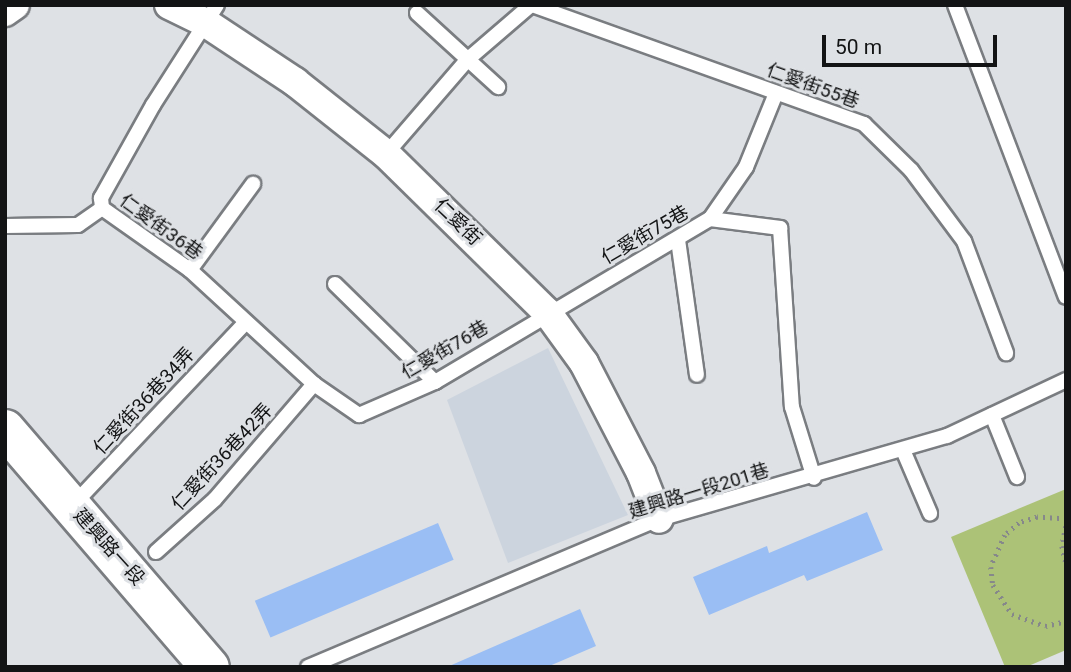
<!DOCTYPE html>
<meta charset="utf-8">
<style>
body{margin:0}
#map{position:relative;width:1071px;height:672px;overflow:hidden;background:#dee1e5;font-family:Roboto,"Noto Sans TC",sans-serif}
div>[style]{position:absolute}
.built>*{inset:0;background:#ccd4de}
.green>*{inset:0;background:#acc277}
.building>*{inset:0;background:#9abef4;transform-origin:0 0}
.path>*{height:4.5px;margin-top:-2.25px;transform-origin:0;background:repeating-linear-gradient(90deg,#86888a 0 2px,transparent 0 7px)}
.roads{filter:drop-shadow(2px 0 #7a7d81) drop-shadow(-2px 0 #7a7d81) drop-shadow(0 2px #7a7d81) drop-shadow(0 -2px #7a7d81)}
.lane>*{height:14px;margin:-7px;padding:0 7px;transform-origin:7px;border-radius:7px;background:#fff}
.street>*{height:28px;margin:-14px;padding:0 14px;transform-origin:14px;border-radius:14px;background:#fff}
.secondary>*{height:38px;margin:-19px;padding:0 19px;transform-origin:19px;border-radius:19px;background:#fff}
span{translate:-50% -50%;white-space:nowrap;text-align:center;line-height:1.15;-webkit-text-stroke:6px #dee1e5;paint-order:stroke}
.street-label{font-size:19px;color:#131415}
.frame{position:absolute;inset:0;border:7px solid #131415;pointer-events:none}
.scale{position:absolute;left:822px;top:35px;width:175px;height:32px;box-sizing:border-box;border:4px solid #131415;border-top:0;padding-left:9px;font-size:21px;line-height:24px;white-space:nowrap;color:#131415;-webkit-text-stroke:5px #dee1e5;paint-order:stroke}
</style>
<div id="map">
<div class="built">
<i style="clip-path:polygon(548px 348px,628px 515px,508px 563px,447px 400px)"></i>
</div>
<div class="green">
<i style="clip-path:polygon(1066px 489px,1066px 650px,1026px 667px,1005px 667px,951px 537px)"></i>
</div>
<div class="building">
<i style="clip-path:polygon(867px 512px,883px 550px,807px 581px,804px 575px,709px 615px,693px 577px,767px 546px,769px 553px)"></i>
<i style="left:438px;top:523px;width:40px;height:199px;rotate:67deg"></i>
<i style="clip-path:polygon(580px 609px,596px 646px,547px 667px,447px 667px)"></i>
</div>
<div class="path">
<i style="left:1066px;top:519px;width:29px;rotate:-176deg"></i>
<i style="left:1037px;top:517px;width:19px;rotate:162deg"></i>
<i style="left:1019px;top:523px;width:18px;rotate:139deg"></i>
<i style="left:1005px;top:535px;width:35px;rotate:114deg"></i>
<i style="left:991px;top:567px;width:18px;rotate:84deg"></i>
<i style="left:993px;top:585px;width:35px;rotate:57deg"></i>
<i style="left:1012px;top:614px;width:35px;rotate:20deg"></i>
<i style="left:1045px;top:626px;width:22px;rotate:-13deg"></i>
<i style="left:1066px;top:526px;width:20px;rotate:101deg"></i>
<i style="left:1062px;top:546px;width:18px;rotate:77deg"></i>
</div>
<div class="roads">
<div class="lane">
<i style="left:217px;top:5px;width:119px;rotate:122.6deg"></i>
<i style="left:153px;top:105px;width:107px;rotate:119.2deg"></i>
<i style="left:101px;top:198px;width:10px;rotate:84deg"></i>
<i style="left:102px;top:208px;width:108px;rotate:35.2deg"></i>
<i style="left:190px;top:270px;width:168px;rotate:42.6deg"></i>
<i style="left:314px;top:384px;width:55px;rotate:34.6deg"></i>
<i style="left:359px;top:415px;width:83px;rotate:-23.5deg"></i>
<i style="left:435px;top:382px;width:320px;rotate:-30.7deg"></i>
<i style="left:710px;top:219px;width:63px;rotate:-55.3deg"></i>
<i style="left:746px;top:167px;width:80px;rotate:-67.9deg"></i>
<i style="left:532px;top:5px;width:353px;rotate:19.7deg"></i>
<i style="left:864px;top:124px;width:66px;rotate:44.4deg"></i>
<i style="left:911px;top:170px;width:89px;rotate:53.3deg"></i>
<i style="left:964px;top:241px;width:120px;rotate:69.4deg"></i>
<i style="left:955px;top:5px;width:312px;rotate:69.2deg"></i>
<i style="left:417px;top:13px;width:110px;rotate:42.4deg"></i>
<i style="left:386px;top:154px;width:124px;rotate:-49.2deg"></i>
<i style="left:467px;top:60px;width:84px;rotate:-40.7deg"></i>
<i style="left:710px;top:219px;width:71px;rotate:7.3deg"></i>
<i style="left:780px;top:228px;width:179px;rotate:86.2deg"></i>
<i style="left:792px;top:407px;width:74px;rotate:72.8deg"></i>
<i style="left:5px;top:226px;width:73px;rotate:-0.8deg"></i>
<i style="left:78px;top:225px;width:29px;rotate:-35deg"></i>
<i style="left:678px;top:240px;width:136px;rotate:82deg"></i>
<i style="left:190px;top:270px;width:107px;rotate:-53.8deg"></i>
<i style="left:335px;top:284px;width:140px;rotate:44.4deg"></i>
<i style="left:992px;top:415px;width:67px;rotate:68deg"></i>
<i style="left:903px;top:450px;width:69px;rotate:66.8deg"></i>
<i style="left:73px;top:505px;width:250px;rotate:-46.6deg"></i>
<i style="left:156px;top:552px;width:79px;rotate:-41.9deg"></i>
<i style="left:215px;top:499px;width:152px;rotate:-49.3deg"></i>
<i style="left:308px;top:667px;width:381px;rotate:-22.9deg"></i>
<i style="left:659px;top:519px;width:300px;rotate:-16.1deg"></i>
<i style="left:947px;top:436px;width:132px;rotate:-25.2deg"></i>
</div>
<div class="street">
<i style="left:169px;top:5px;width:41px;rotate:25.9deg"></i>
<i style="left:206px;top:23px;width:107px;rotate:33.5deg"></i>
<i style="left:295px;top:82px;width:116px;rotate:38.4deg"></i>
<i style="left:386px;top:154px;width:226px;rotate:44.5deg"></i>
<i style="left:547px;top:312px;width:63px;rotate:54deg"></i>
<i style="left:584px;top:363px;width:124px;rotate:62.6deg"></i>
<i style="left:641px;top:473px;width:49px;rotate:68.6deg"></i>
<i style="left:5px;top:12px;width:12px;rotate:-35deg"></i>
</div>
<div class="secondary">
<i style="left:5px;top:429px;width:314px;rotate:49.3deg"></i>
</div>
</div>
<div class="street-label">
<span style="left:813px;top:86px;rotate:20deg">仁愛街55巷</span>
<span style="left:458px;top:222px;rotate:44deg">仁愛街</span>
<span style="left:161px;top:227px;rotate:36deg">仁愛街36巷</span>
<span style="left:645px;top:235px;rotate:-30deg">仁愛街75巷</span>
<span style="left:445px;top:350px;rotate:-30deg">仁愛街76巷</span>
<span style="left:144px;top:401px;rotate:-47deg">仁愛街36巷34弄</span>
<span style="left:222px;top:457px;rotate:-47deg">仁愛街36巷42弄</span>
<span style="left:699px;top:491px;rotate:-17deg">建興路一段201巷</span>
<span style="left:109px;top:547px;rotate:48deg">建興路一段</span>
</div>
<div class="frame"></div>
<div class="scale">50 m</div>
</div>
